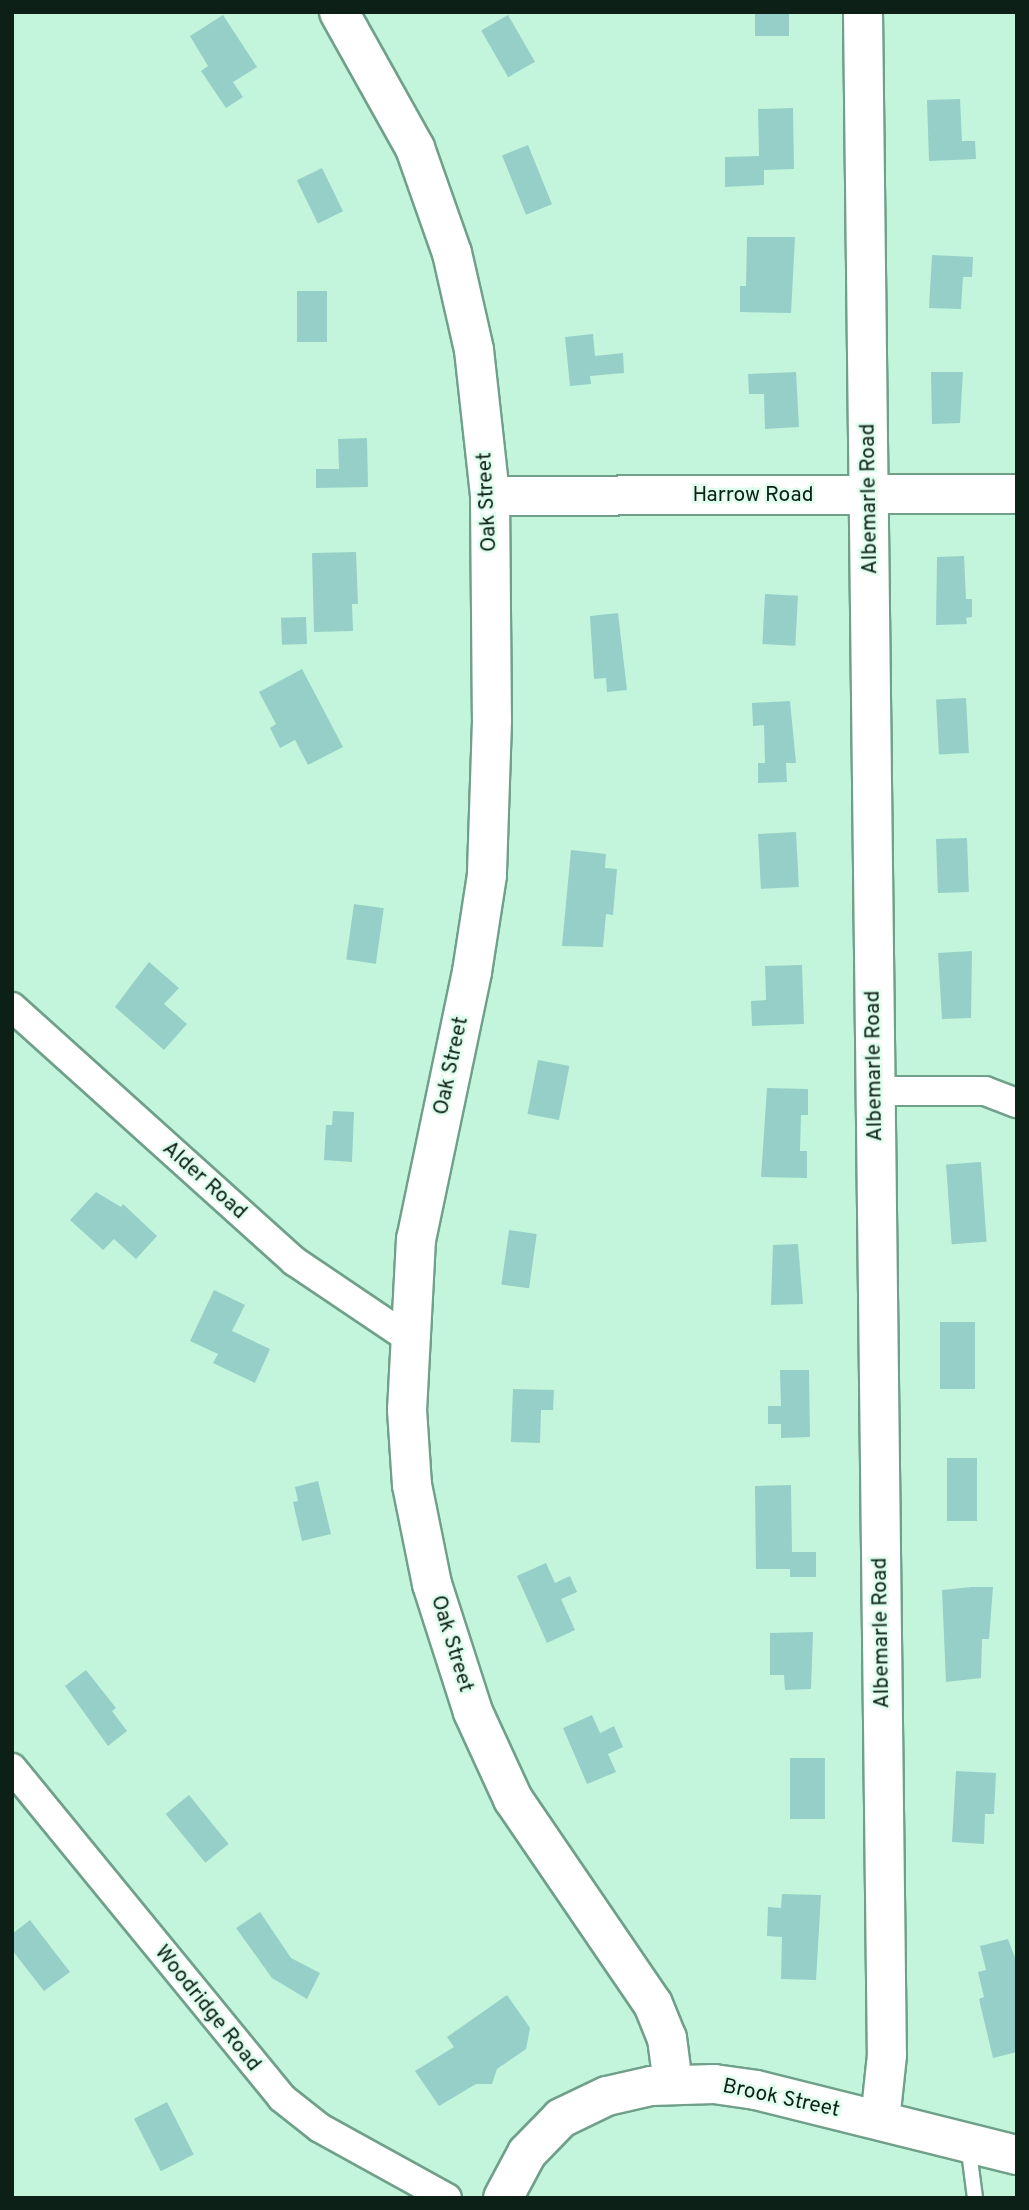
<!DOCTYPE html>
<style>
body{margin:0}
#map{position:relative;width:1029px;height:2210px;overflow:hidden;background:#c3f5dd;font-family:Overpass,sans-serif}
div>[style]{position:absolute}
.building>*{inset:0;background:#95cfc7;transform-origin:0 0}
.roads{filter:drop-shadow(2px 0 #70a08a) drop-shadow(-2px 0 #70a08a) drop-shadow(0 2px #70a08a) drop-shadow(0 -2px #70a08a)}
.lane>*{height:14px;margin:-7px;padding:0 7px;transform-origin:7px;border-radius:7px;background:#fff}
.street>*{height:28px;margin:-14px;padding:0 14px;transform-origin:14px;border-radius:14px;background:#fff}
.secondary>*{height:38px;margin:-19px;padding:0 19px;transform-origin:19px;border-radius:19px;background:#fff}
span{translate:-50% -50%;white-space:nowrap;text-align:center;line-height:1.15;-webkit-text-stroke:5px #dffdee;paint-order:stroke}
.street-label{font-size:21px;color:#0c2017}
.frame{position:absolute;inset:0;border:14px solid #0c2017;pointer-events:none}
</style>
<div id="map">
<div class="building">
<i style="left:755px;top:12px;width:34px;height:24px"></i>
<i style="clip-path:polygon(223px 15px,257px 67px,233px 82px,243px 97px,226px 108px,201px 71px,208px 66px,190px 36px)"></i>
<i style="left:508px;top:15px;width:54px;height:31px;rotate:60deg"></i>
<i style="clip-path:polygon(960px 99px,962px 141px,975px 141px,976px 159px,929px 161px,927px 100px)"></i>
<i style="clip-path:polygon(793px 108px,794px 169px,764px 170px,764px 185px,725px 187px,725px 157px,759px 156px,758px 109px)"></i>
<i style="left:528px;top:145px;width:64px;height:28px;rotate:68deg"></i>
<i style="left:322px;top:168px;width:48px;height:28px;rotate:64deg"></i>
<i style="clip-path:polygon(747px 237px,795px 237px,791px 313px,740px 312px,740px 286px,746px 286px)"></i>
<i style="clip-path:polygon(932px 255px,973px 257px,972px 277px,963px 277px,961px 309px,929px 308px)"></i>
<i style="left:297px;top:291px;width:30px;height:51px"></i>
<i style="clip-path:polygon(593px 334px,595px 356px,623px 353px,624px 373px,590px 376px,591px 384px,570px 386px,565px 337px)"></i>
<i style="clip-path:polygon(796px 372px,799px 427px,765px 429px,764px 394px,749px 394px,748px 374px)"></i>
<i style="clip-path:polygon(931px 372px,963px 372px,960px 423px,932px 424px)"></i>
<i style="clip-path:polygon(367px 438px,368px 487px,316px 488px,316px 469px,339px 469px,338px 439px)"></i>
<i style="clip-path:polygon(356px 552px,358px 604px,352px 604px,353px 631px,314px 632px,312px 553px)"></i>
<i style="clip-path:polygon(964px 556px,966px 599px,972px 599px,972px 617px,966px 618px,967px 624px,936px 625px,937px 557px)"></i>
<i style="left:765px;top:594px;width:33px;height:50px;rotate:3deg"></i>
<i style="clip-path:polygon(618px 613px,627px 690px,607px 692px,606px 678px,594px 679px,590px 616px)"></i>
<i style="left:306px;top:617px;width:27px;height:25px;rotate:88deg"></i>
<i style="clip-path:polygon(302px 669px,343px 747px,308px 765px,295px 740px,280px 748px,270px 728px,276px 724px,259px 692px)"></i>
<i style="left:966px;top:698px;width:55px;height:30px;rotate:87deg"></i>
<i style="clip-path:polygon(790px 701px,796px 763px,786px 763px,787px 782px,758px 783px,758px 763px,765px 763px,764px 725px,753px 726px,752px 703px)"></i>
<i style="left:796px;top:832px;width:55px;height:38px;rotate:87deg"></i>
<i style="left:967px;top:838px;width:54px;height:31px;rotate:88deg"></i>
<i style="clip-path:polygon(571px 850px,606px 854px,605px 868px,617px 869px,613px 915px,606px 914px,603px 947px,562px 946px)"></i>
<i style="left:354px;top:904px;width:30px;height:56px;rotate:8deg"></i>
<i style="clip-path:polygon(972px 951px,971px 1018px,942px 1019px,938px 953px)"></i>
<i style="clip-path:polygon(149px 962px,179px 988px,164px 1004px,187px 1024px,164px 1050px,115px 1007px)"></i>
<i style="clip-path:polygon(802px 965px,804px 1024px,752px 1026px,751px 1001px,766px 1000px,765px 966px)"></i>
<i style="left:538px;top:1060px;width:32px;height:55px;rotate:11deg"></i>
<i style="clip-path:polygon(767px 1088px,808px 1089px,808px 1115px,801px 1115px,800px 1151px,807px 1151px,807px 1178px,761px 1177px)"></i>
<i style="clip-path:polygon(333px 1111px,354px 1112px,352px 1162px,324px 1160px,326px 1125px,332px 1125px)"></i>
<i style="left:981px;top:1162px;width:80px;height:35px;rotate:86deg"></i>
<i style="clip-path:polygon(96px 1192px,121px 1207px,123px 1204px,157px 1236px,136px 1259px,114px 1239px,103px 1250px,70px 1220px)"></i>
<i style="left:509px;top:1230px;width:28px;height:55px;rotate:8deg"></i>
<i style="clip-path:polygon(798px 1244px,803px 1304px,771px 1305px,773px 1245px)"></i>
<i style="clip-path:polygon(214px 1290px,245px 1305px,232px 1331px,270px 1349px,255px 1383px,213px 1363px,218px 1354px,190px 1341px)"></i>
<i style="left:940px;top:1322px;width:35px;height:67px"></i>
<i style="clip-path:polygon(780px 1370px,809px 1370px,810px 1437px,781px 1438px,781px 1424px,768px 1424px,768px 1406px,781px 1406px)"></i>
<i style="clip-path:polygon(513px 1389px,554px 1390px,553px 1410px,541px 1410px,540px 1443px,511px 1442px)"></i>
<i style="left:947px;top:1458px;width:30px;height:63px"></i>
<i style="clip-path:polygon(318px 1481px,331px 1534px,302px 1541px,293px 1502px,298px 1501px,295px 1487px)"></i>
<i style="clip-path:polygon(791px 1485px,792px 1552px,816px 1552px,816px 1577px,790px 1577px,790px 1569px,756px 1569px,755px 1486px)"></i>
<i style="clip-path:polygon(546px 1563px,555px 1583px,570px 1576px,577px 1592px,561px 1599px,575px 1630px,547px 1643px,517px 1576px)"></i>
<i style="clip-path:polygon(972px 1587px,993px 1587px,989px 1639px,982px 1639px,981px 1678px,946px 1682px,942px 1590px)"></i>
<i style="clip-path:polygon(813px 1632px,811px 1689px,785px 1690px,784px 1675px,770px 1675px,770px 1633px)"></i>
<i style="clip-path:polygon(86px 1670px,116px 1708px,112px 1711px,127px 1731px,108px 1746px,65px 1686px)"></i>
<i style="clip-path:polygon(592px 1715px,600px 1733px,614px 1726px,623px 1747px,608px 1754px,616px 1772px,587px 1784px,563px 1728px)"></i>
<i style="left:790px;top:1758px;width:35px;height:61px"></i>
<i style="clip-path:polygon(956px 1771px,996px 1773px,994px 1814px,985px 1814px,984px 1844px,952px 1842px)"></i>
<i style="left:189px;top:1795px;width:63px;height:30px;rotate:51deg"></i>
<i style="clip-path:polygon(782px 1894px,821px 1895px,816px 1980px,781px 1979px,782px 1937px,767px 1936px,768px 1907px,781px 1908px)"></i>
<i style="clip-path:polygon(260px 1912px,291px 1958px,320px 1973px,307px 1999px,272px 1978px,236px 1928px)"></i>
<i style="clip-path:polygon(30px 1920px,70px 1972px,44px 1991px,12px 1950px,12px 1934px)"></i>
<i style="clip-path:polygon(1008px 1939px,1017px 1963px,1017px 2052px,993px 2058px,979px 1999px,984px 1997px,978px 1972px,986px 1970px,980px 1946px)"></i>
<i style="clip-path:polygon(507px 1995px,530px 2028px,526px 2049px,497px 2069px,492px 2084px,476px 2084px,439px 2106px,415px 2071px,454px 2047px,447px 2037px)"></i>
<i style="left:167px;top:2102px;width:59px;height:37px;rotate:63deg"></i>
</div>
<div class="roads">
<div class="lane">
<i style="left:968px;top:2144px;width:54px;rotate:82.6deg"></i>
</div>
<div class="street">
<i style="left:12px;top:1007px;width:380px;rotate:42deg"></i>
<i style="left:294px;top:1261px;width:138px;rotate:34deg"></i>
<i style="left:875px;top:1091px;width:110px"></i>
<i style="left:985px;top:1091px;width:34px;rotate:21deg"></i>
<i style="left:12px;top:1768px;width:426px;rotate:50.7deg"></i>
<i style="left:282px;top:2098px;width:48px;rotate:38.3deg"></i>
<i style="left:320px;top:2128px;width:145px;rotate:28.9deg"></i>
</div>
<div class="secondary">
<i style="left:339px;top:12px;width:156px;rotate:60.8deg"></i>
<i style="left:415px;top:148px;width:111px;rotate:70.6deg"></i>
<i style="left:452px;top:253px;width:99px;rotate:77.2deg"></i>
<i style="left:474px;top:350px;width:147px;rotate:83.7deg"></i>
<i style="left:490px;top:496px;width:225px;rotate:89.5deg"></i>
<i style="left:492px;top:721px;width:154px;rotate:91.9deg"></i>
<i style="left:487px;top:875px;width:98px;rotate:98.8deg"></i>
<i style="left:472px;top:972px;width:273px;rotate:101.8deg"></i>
<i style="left:416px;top:1239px;width:171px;rotate:93deg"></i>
<i style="left:407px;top:1410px;width:75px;rotate:86.2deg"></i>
<i style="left:412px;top:1485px;width:101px;rotate:78.6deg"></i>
<i style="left:432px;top:1584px;width:134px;rotate:72.2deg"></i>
<i style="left:473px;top:1712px;width:96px;rotate:65.3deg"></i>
<i style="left:513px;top:1799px;width:248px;rotate:55.7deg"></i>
<i style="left:653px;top:2004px;width:37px;rotate:68deg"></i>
<i style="left:667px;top:2038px;width:46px;rotate:82.6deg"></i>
<i style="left:863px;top:12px;width:2043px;rotate:89.33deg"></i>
<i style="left:887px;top:2055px;width:65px;rotate:96.1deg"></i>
<i style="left:490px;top:496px;width:527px;rotate:-0.22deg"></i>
<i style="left:503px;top:2198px;width:51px;rotate:-61.9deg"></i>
<i style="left:527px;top:2153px;width:49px;rotate:-45.8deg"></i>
<i style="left:561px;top:2118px;width:51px;rotate:-25.6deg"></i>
<i style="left:607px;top:2096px;width:45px;rotate:-12.8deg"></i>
<i style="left:651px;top:2086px;width:63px;rotate:-1.8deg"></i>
<i style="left:714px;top:2084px;width:42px;rotate:8.1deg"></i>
<i style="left:756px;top:2090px;width:269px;rotate:14deg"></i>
</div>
</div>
<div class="street-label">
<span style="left:753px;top:496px">Harrow Road</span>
<span style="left:870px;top:499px;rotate:-91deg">Albemarle Road</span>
<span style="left:488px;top:502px;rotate:-93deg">Oak Street</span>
<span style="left:452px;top:1066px;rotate:-78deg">Oak Street</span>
<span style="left:875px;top:1066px;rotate:-91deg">Albemarle Road</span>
<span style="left:204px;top:1181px;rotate:42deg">Alder Road</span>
<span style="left:882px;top:1633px;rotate:-91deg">Albemarle Road</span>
<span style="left:451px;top:1644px;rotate:73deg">Oak Street</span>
<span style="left:207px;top:2009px;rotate:51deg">Woodridge Road</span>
<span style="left:781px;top:2099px;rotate:12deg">Brook Street</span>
</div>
<div class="frame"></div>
</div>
